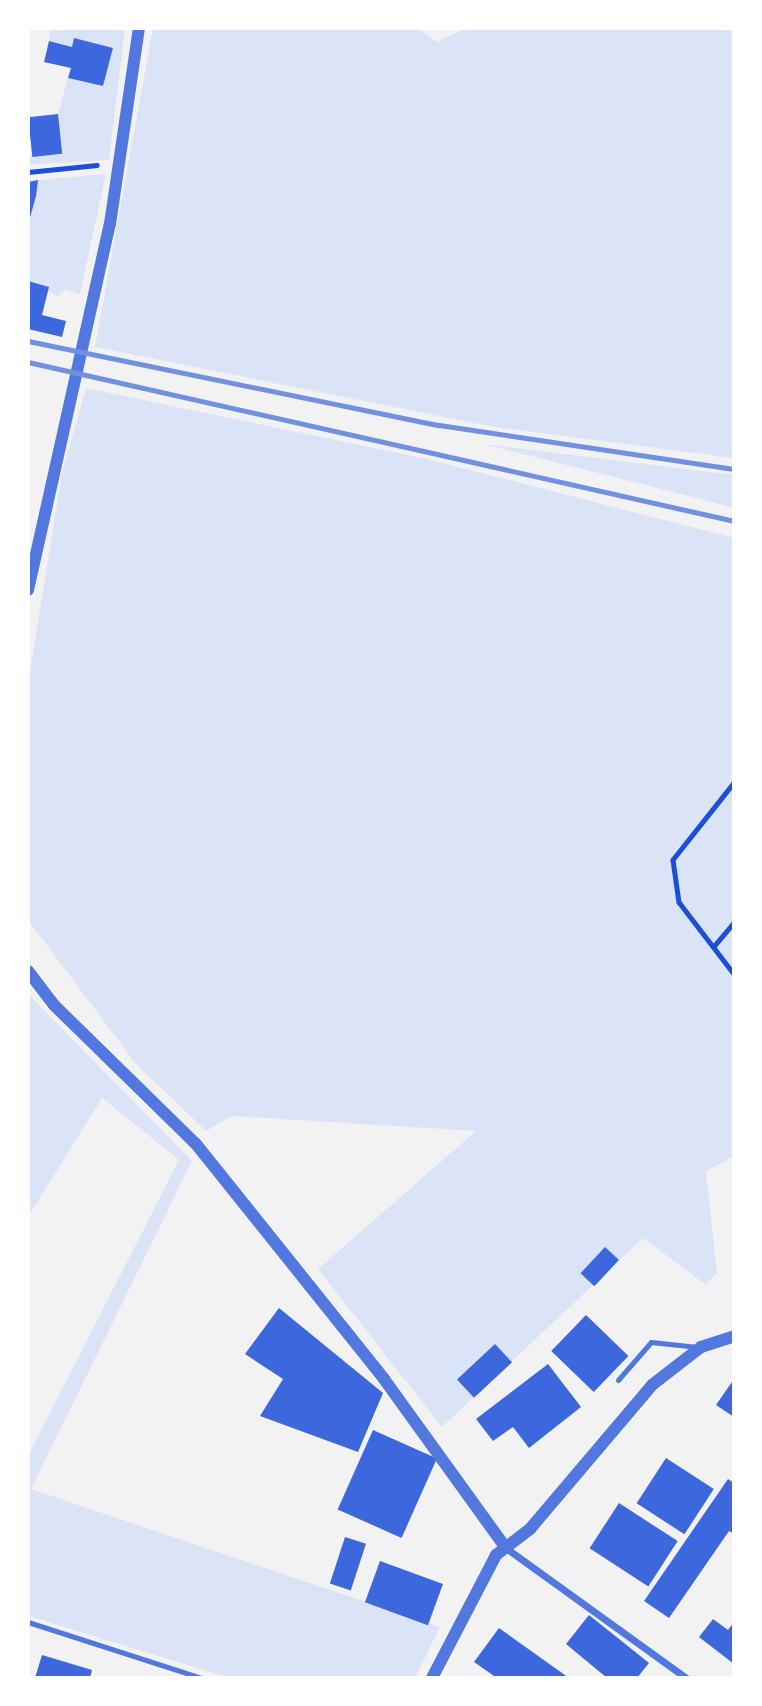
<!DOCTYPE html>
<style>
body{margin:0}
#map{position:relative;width:762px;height:1706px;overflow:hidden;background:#f2f2f2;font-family:"DM Sans",sans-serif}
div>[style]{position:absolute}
.green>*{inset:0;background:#dbe4f7}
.building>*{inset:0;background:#3d67dc;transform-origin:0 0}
.path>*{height:4.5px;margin:-2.25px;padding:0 2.25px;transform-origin:2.25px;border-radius:2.25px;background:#1d4ed8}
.service>*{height:5px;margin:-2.5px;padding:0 2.5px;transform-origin:2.5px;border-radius:2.5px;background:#5277de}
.minor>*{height:7px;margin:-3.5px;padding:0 3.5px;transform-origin:3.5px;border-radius:3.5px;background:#5277de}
.tertiary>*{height:12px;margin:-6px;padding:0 6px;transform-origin:6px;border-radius:6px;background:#5277de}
.rail>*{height:5px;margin:-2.5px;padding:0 2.5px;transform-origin:2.5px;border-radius:2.5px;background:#7290e2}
span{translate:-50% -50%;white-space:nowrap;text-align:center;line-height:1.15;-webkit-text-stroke:7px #fff;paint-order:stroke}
.frame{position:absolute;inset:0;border:30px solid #fff;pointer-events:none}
</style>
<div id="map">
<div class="green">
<i style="clip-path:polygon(50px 28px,125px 28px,109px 160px,28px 165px,28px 157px,62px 154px,58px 114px,68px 78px,103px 86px,113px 48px,74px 38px,72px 47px,49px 41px)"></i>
<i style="clip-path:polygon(153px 28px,418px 28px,437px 42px,466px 28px,734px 28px,734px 458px,494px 427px,95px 347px)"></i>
<i style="clip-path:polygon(106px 174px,80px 294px,65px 290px,57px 296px,28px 281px,28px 230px,38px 180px)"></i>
<i style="clip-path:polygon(86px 388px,427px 459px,734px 538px,734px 1156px,706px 1171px,717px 1273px,706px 1285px,643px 1238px,442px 1427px,318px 1269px,476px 1131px,232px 1116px,206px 1131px,136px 1064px,28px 920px,28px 684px,62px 473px)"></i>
<i style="clip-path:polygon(483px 444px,734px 475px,734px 508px,697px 498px)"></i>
<i style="clip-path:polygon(28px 994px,192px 1161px,31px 1489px,440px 1627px,415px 1678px,230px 1678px,28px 1616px,28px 1456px,179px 1160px,102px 1098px,28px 1217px)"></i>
</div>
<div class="building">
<i style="clip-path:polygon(74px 38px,113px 48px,103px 86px,68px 78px,71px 68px,44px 62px,49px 41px,72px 47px)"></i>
<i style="left:58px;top:114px;width:40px;height:30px;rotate:84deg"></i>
<i style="clip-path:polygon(38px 180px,36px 196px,28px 225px,28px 182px)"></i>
<i style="clip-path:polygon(28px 281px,49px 287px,42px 315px,66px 321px,62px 337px,28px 329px)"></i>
<i style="left:605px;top:1247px;width:19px;height:36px;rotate:43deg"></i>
<i style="clip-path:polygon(279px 1308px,383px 1393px,358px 1452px,260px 1416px,283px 1379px,245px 1354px)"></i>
<i style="left:586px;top:1315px;width:59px;height:50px;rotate:44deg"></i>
<i style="left:495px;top:1344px;width:25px;height:52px;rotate:47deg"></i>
<i style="clip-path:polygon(548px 1364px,581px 1407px,529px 1448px,513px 1427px,493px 1441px,476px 1419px)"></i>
<i style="clip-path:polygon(734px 1379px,734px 1417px,716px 1405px)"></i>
<i style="left:373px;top:1430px;width:70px;height:87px;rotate:24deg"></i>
<i style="left:666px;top:1458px;width:57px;height:54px;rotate:33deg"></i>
<i style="clip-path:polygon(728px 1479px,734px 1483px,734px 1534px,729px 1531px,669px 1618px,644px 1601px)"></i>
<i style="left:619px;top:1503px;width:70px;height:54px;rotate:33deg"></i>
<i style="left:345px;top:1537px;width:22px;height:49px;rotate:18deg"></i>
<i style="left:380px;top:1561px;width:67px;height:44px;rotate:20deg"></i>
<i style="clip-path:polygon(589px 1615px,649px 1663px,637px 1678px,607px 1678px,566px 1644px)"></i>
<i style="clip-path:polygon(713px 1619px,728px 1630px,734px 1622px,734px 1664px,699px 1637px)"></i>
<i style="clip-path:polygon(499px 1628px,569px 1678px,497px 1678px,474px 1662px)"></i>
<i style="clip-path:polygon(42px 1655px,92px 1670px,90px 1678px,35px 1678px)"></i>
</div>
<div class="path">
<i style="left:28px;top:172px;width:69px;rotate:-5.8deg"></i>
<i style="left:734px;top:783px;width:98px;rotate:128.4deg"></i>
<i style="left:673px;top:860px;width:42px;rotate:81.9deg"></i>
<i style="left:679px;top:902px;width:91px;rotate:52.6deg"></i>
<i style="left:714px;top:946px;width:31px;rotate:-50deg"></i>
</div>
<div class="service">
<i style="left:618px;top:1380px;width:50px;rotate:-49deg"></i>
<i style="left:651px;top:1342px;width:47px;rotate:6.1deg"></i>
<i style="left:28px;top:1622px;width:182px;rotate:17.9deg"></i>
</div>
<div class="minor">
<i style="left:506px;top:1548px;width:222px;rotate:35.8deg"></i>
</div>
<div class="tertiary">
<i style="left:28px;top:590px;width:375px;rotate:-77.4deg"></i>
<i style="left:110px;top:224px;width:198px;rotate:-81.6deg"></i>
<i style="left:28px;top:971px;width:43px;rotate:52.6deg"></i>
<i style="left:54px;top:1005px;width:199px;rotate:44.4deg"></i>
<i style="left:196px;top:1144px;width:301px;rotate:51.3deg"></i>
<i style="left:384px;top:1379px;width:208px;rotate:54.2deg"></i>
<i style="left:432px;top:1678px;width:139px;rotate:-62.5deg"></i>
<i style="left:496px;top:1555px;width:43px;rotate:-37.4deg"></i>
<i style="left:530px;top:1529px;width:189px;rotate:-49.7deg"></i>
<i style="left:652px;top:1385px;width:62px;rotate:-37.8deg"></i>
<i style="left:701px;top:1347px;width:35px;rotate:-18deg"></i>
</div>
<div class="rail">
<i style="left:28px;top:341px;width:419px;rotate:11.6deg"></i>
<i style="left:439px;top:425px;width:298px;rotate:8.5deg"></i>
<i style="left:28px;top:362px;width:724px;rotate:12.69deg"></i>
</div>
<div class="frame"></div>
</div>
